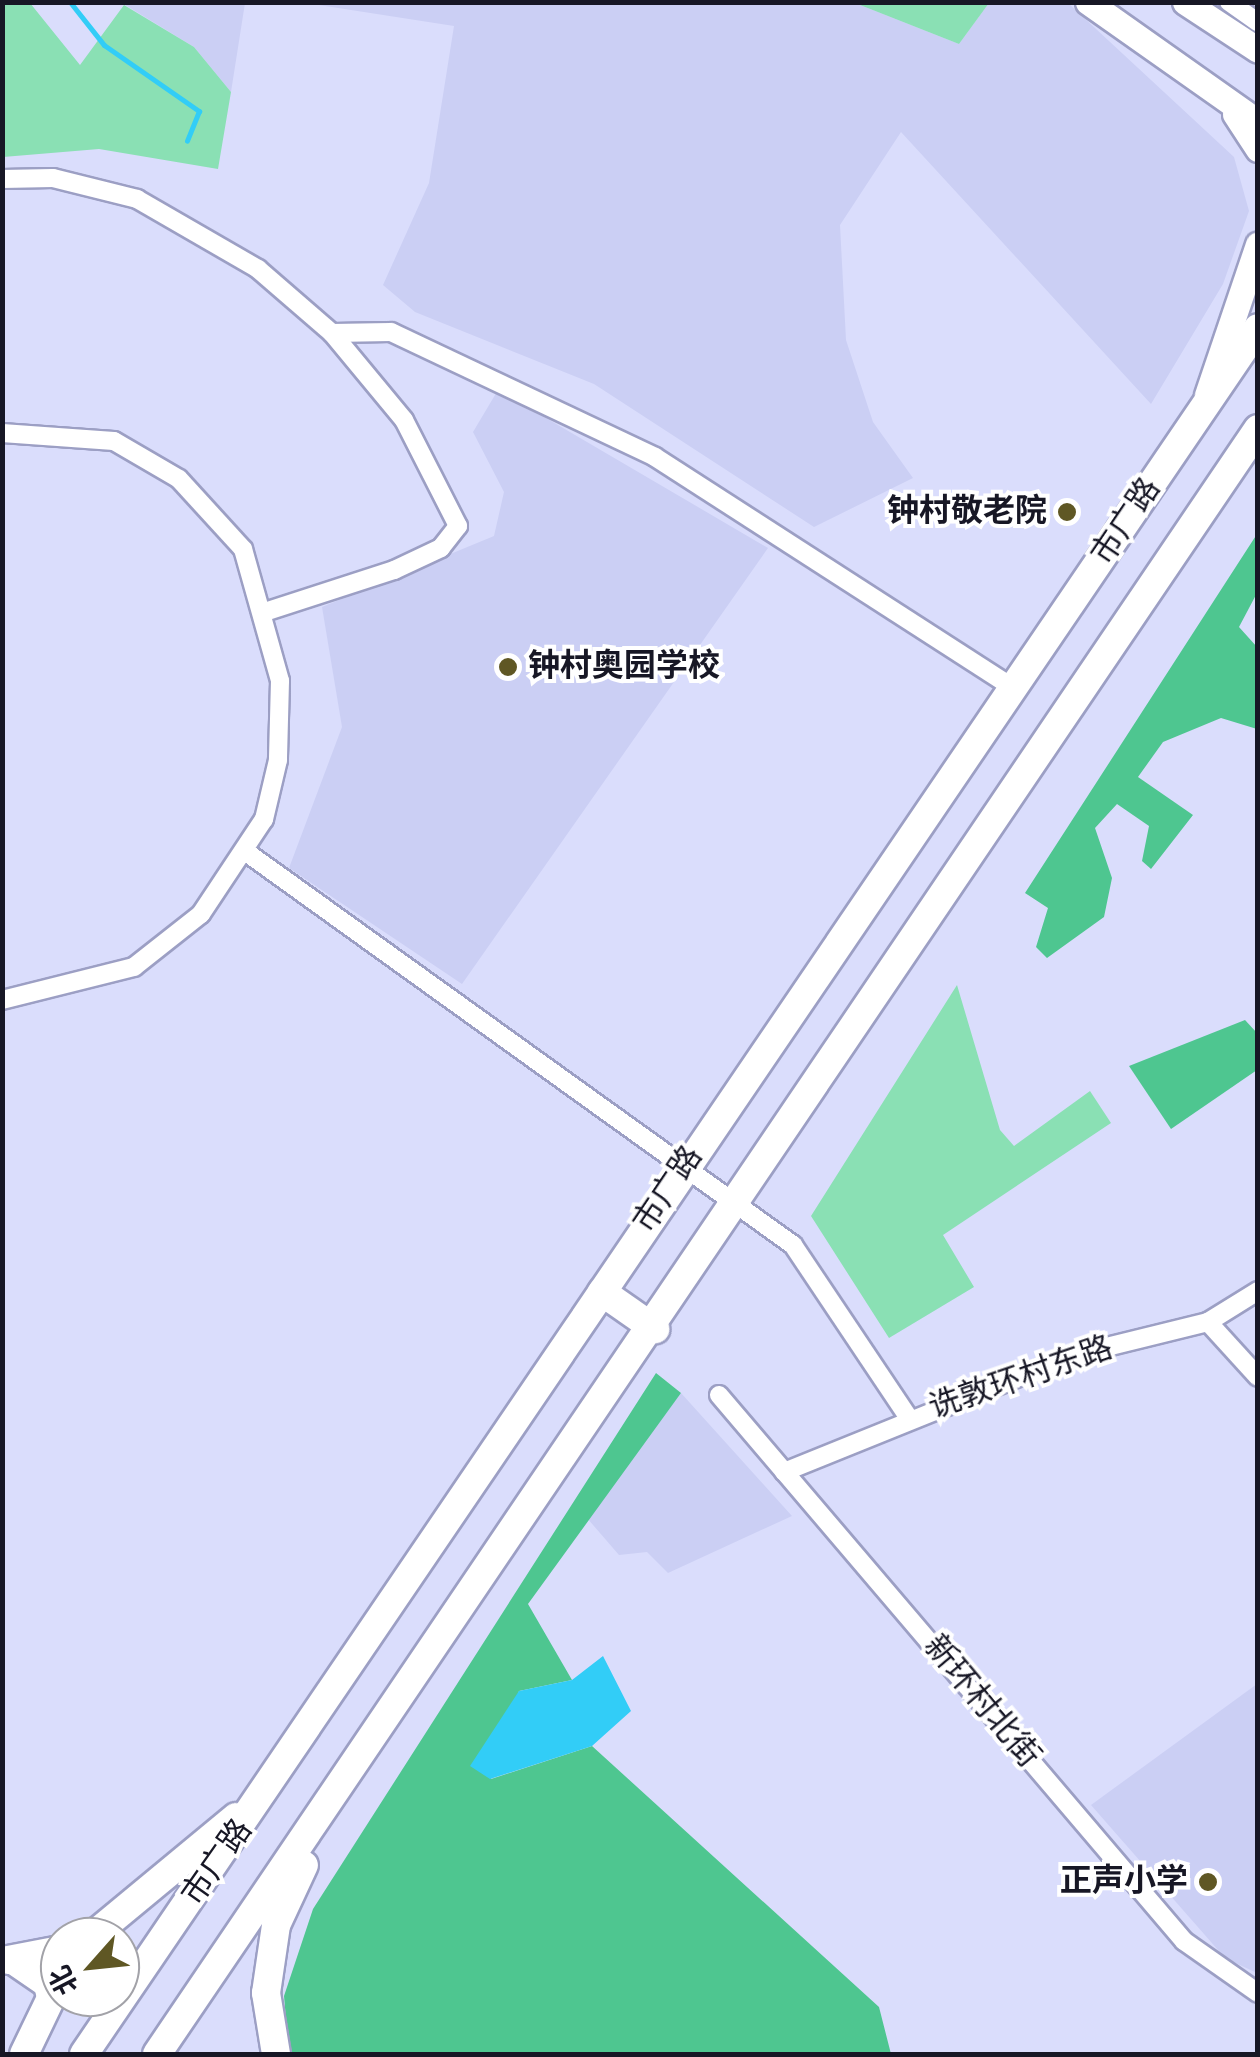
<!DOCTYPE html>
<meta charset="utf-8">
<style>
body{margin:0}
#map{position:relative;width:1260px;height:2057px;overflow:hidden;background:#daddfc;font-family:Spectral,"Noto Sans SC",serif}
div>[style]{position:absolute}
.built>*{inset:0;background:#cbcff4}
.green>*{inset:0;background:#8ae0b4}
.forest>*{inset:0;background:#4ec690}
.water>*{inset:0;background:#32cdf7}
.stream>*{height:5px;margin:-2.5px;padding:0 2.5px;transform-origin:2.5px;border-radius:2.5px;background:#32cdf7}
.roads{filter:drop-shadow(2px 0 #9c9fc4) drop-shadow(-2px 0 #9c9fc4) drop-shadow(0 2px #9c9fc4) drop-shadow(0 -2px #9c9fc4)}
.street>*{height:18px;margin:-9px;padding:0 9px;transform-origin:9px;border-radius:9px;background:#fff}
.secondary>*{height:25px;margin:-12.5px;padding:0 12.5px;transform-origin:12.5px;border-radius:12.5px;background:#fff}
.primary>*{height:28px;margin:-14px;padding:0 14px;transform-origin:14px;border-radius:14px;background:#fff}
.dots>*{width:28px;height:28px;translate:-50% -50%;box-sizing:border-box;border:5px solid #fff;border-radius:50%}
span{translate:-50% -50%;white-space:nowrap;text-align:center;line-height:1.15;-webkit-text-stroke:8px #fff;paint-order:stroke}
.poi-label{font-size:32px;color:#171725;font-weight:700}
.right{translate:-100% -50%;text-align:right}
.left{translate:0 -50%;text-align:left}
.street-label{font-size:32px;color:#171725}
.frame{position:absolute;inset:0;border:5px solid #171725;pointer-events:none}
.north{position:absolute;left:40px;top:1917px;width:100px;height:100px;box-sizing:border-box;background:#fff;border:2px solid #a2a2a8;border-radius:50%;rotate:243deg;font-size:28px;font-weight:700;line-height:40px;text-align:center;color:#171725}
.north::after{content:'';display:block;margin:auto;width:35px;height:45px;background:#5f5724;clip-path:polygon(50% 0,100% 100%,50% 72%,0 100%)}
</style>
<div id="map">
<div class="built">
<i style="clip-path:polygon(122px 3px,245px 3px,231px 92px,194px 47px)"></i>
<i style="clip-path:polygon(306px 3px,855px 3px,959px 44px,989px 3px,1068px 3px,1234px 157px,1249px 211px,1223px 284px,1151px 404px,901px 132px,840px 225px,846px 340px,873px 422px,913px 478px,814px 527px,594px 384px,415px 312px,383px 285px,429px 183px,454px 26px)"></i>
<i style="clip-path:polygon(498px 390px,768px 548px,462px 984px,289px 868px,342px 727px,322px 607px,494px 536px,504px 492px,473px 432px)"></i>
<i style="clip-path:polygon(681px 1393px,792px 1516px,668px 1573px,647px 1552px,619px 1555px,587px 1518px)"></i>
<i style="clip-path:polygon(1257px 1684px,1257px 1973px,1225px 1958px,1091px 1805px)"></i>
</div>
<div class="green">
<i style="clip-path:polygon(3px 2px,30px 3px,80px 65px,124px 5px,194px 47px,231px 92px,218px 169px,99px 149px,3px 157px)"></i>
<i style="clip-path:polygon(855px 3px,989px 2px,989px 3px,959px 44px)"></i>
<i style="clip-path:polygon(957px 985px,1000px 1130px,1014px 1146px,1090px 1091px,1111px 1123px,943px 1235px,974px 1287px,889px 1338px,811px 1216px)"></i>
</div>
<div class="forest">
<i style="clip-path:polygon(1257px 534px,1257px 593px,1239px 627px,1257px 647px,1257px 729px,1221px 718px,1163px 742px,1138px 777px,1193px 815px,1151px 869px,1142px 861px,1149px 826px,1117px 804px,1095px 828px,1112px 878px,1104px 917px,1047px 958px,1036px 947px,1048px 908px,1025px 893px)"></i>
<i style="clip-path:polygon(1245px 1020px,1257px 1033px,1257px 1070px,1171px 1129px,1129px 1066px)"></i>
<i style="clip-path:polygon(656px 1373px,681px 1393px,528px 1604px,572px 1680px,519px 1691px,491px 1779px,592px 1746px,879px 2007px,891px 2054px,289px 2054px,284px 1996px,313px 1909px)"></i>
</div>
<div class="water">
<i style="clip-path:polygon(603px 1656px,631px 1711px,592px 1746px,490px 1779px,470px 1766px,519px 1691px,572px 1680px)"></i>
</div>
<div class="stream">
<i style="left:70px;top:2px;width:55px;rotate:51.7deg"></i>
<i style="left:104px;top:45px;width:116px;rotate:34.8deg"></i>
<i style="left:199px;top:111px;width:32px;rotate:112deg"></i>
</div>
<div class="roads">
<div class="street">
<i style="left:1229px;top:2px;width:35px;rotate:35deg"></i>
<i style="left:2px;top:179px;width:51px;rotate:-1.1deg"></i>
<i style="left:53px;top:178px;width:87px;rotate:14deg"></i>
<i style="left:137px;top:199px;width:140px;rotate:30deg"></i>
<i style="left:258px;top:269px;width:98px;rotate:40.9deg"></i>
<i style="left:332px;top:333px;width:113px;rotate:50.4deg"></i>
<i style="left:404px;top:420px;width:119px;rotate:63deg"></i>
<i style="left:458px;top:526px;width:28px;rotate:128deg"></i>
<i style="left:441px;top:548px;width:52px;rotate:154.9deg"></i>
<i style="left:394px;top:570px;width:136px;rotate:162deg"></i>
<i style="left:332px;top:333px;width:59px;rotate:-1deg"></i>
<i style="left:391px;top:332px;width:292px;rotate:25.3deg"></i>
<i style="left:655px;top:457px;width:428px;rotate:32.8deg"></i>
<i style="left:2px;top:433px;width:112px;rotate:4.1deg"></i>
<i style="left:114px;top:441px;width:75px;rotate:30.3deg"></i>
<i style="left:179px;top:479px;width:95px;rotate:47.6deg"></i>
<i style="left:243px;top:549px;width:137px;rotate:74.3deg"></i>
<i style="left:280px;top:681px;width:79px;rotate:91.5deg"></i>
<i style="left:278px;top:760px;width:61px;rotate:103.3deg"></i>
<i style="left:264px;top:819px;width:114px;rotate:123.6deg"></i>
<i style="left:201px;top:914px;width:85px;rotate:141.7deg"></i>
<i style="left:134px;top:967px;width:136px;rotate:166deg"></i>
<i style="left:246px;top:852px;width:674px;rotate:35.7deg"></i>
<i style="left:793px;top:1245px;width:208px;rotate:56.2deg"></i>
<i style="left:1208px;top:1322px;width:74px;rotate:47.7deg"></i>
<i style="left:719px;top:1395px;width:717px;rotate:49.58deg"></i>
<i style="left:1184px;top:1941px;width:90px;rotate:35.1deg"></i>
<i style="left:784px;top:1472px;width:313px;rotate:-22deg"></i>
<i style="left:1074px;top:1355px;width:138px;rotate:-13.8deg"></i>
<i style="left:1208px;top:1322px;width:59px;rotate:-31.8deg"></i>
</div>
<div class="secondary">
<i style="left:1088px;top:2px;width:208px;rotate:35.2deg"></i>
<i style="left:1185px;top:2px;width:87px;rotate:33.3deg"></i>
<i style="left:1235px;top:114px;width:42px;rotate:56.7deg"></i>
<i style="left:1207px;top:395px;width:159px;rotate:-71.3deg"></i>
</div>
<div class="primary">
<i style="left:602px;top:1292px;width:65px;rotate:34.9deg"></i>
<i style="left:91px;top:1937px;width:188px;rotate:-39.6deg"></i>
<i style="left:8px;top:1960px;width:53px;rotate:-10.9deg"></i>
<i style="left:13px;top:1960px;width:42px;rotate:34.4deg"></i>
<i style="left:48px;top:1984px;width:14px;rotate:78deg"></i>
<i style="left:51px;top:1998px;width:62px;rotate:115.7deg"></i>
<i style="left:84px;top:2054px;width:2087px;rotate:-55.78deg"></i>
<i style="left:157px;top:2054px;width:1963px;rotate:-55.88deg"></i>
<i style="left:276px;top:2054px;width:62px;rotate:-99.3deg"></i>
<i style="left:266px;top:1993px;width:69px;rotate:-81.6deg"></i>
<i style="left:276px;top:1925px;width:66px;rotate:-65deg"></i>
</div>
</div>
<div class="dots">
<i style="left:1067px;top:512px;background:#5f5724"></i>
<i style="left:508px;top:667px;background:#5f5724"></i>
<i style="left:1208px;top:1882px;background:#5f5724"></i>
</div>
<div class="poi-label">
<span class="right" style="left:1047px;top:512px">钟村敬老院</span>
<span class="left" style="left:528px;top:667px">钟村奥园学校</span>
<span class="right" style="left:1188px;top:1882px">正声小学</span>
</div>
<div class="street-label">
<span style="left:1127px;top:522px;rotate:-56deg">市广路</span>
<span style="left:669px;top:1190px;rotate:-56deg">市广路</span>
<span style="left:1021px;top:1379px;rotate:-19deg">诜敦环村东路</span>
<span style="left:981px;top:1702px;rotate:50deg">新环村北街</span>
<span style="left:218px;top:1863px;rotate:-55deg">市广路</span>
</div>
<div class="frame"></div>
<div class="north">北</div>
</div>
